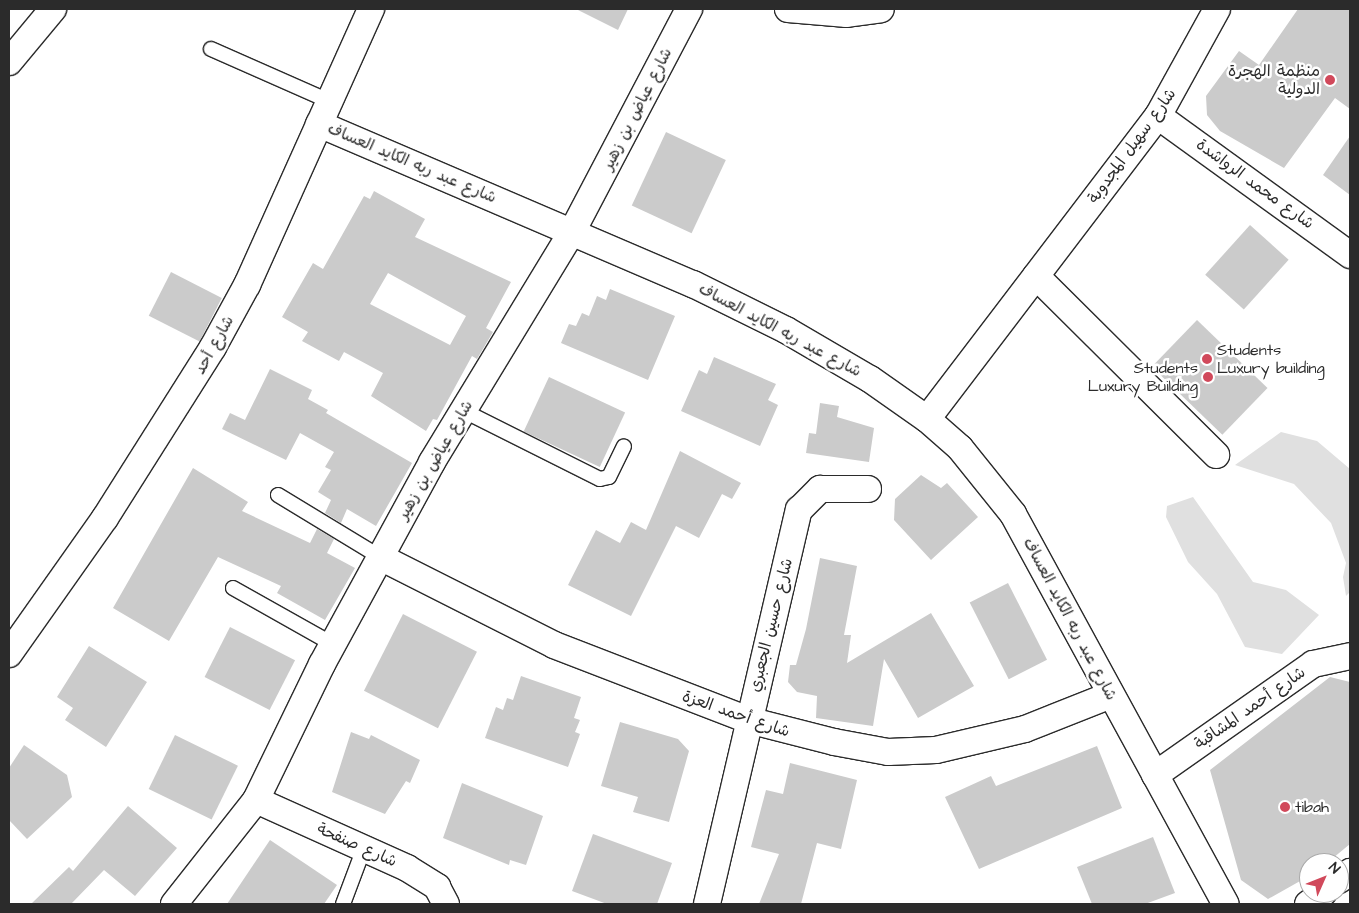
<!DOCTYPE html>
<meta charset="utf-8">
<style>
body{margin:0}
#map{position:relative;width:1359px;height:913px;overflow:hidden;background:#fff;font-family:"Architects Daughter","Playpen Sans Arabic",sans-serif}
div>[style]{position:absolute}
.green>*{inset:0;background:#e0e0e0}
.building>*{inset:0;background:#cbcbcb;transform-origin:0 0}
.roads{filter:drop-shadow(1px 0 #2b2b2b) drop-shadow(-1px 0 #2b2b2b) drop-shadow(0 1px #2b2b2b) drop-shadow(0 -1px #2b2b2b)}
.lane>*{height:14px;margin:-7px;padding:0 7px;transform-origin:7px;border-radius:7px;background:#fff}
.street>*{height:26px;margin:-13px;padding:0 13px;transform-origin:13px;border-radius:13px;background:#fff}
.dots>*{width:14px;height:14px;translate:-50% -50%;box-sizing:border-box;border:2px solid #fff;border-radius:50%}
span{translate:-50% -50%;white-space:nowrap;text-align:center;line-height:1.15;-webkit-text-stroke:5px #fff;paint-order:stroke}
.poi-label{font-size:16px;color:#2b2b2b}
.right{translate:-100% -50%;text-align:right}
.left{translate:0 -50%;text-align:left}
.street-label{font-size:16px;color:#2b2b2b}
.frame{position:absolute;inset:0;border:10px solid #2b2b2b;pointer-events:none}
.north{position:absolute;left:1299px;top:853px;width:50px;height:50px;box-sizing:border-box;background:#fff;border:1px solid #aaa;border-radius:50%;rotate:46deg;font-size:14px;font-weight:700;line-height:20px;text-align:center;color:#2b2b2b}
.north::after{content:'';display:block;margin:auto;width:18px;height:22px;background:#d1495b;clip-path:polygon(50% 0,100% 100%,50% 72%,0 100%)}
</style>
<div id="map">
<div class="green">
<i style="clip-path:polygon(1281px 432px,1317px 441px,1350px 469px,1350px 592px,1346px 596px,1343px 577px,1346px 563px,1331px 523px,1294px 484px,1235px 465px)"></i>
<i style="clip-path:polygon(1193px 497px,1253px 582px,1286px 590px,1319px 615px,1282px 654px,1245px 647px,1217px 594px,1188px 562px,1166px 517px,1167px 506px)"></i>
</div>
<div class="building">
<i style="clip-path:polygon(576px 9px,628px 9px,618px 30px)"></i>
<i style="clip-path:polygon(1298px 9px,1350px 9px,1350px 109px,1335px 98px,1284px 168px,1220px 131px,1207px 115px,1206px 96px,1239px 51px,1259px 65px)"></i>
<i style="left:666px;top:132px;width:66px;height:81px;rotate:25deg"></i>
<i style="clip-path:polygon(1350px 136px,1350px 195px,1323px 175px)"></i>
<i style="clip-path:polygon(evenodd,374px 191px,425px 219px,415px 237px,511px 282px,486px 328px,493px 332px,477px 359px,472px 356px,437px 420px,433px 419px,426px 431px,371px 396px,383px 373px,344px 352px,339px 361px,302px 341px,308px 332px,282px 317px,313px 263px,323px 269px,364px 196px,370px 199px,374px 191px,388px 273px,466px 316px,450px 345px,370px 304px,388px 273px)"></i>
<i style="left:1250px;top:225px;width:52px;height:67px;rotate:42deg"></i>
<i style="left:171px;top:272px;width:57px;height:49px;rotate:27deg"></i>
<i style="clip-path:polygon(610px 289px,675px 316px,648px 380px,561px 343px,569px 324px,576px 326px,582px 313px,589px 316px,597px 296px,606px 300px)"></i>
<i style="left:1197px;top:320px;width:98px;height:65px;rotate:44deg"></i>
<i style="clip-path:polygon(714px 357px,776px 384px,768px 400px,778px 405px,760px 446px,681px 411px,699px 370px,707px 374px)"></i>
<i style="clip-path:polygon(270px 369px,312px 390px,308px 399px,328px 410px,326px 413px,412px 463px,376px 526px,347px 509px,341px 523px,325px 513px,331px 500px,318px 492px,331px 470px,325px 467px,334px 452px,300px 433px,286px 460px,222px 429px,230px 413px,245px 420px)"></i>
<i style="left:549px;top:377px;width:84px;height:60px;rotate:25deg"></i>
<i style="clip-path:polygon(820px 403px,839px 406px,837px 417px,874px 428px,869px 462px,806px 453px,809px 433px,816px 434px)"></i>
<i style="clip-path:polygon(680px 451px,741px 483px,732px 499px,722px 494px,699px 538px,676px 526px,631px 616px,568px 585px,596px 530px,620px 543px,631px 522px,646px 530px)"></i>
<i style="clip-path:polygon(193px 468px,248px 502px,242px 511px,310px 543px,317px 529px,334px 539px,327px 553px,355px 568px,325px 620px,277px 593px,281px 586px,218px 557px,169px 641px,113px 608px)"></i>
<i style="clip-path:polygon(921px 475px,941px 488px,947px 483px,978px 517px,931px 560px,894px 520px,895px 499px)"></i>
<i style="clip-path:polygon(820px 558px,857px 566px,844px 635px,851px 635px,847px 663px,931px 613px,974px 686px,918px 718px,884px 659px,873px 726px,816px 718px,817px 696px,797px 692px,788px 682px,790px 665px,796px 665px,806px 629px)"></i>
<i style="left:1008px;top:583px;width:86px;height:43px;rotate:63deg"></i>
<i style="left:403px;top:614px;width:83px;height:86px;rotate:27deg"></i>
<i style="left:230px;top:627px;width:73px;height:56px;rotate:27deg"></i>
<i style="clip-path:polygon(89px 646px,147px 682px,106px 747px,65px 720px,73px 708px,57px 697px)"></i>
<i style="clip-path:polygon(521px 676px,581px 697px,574px 718px,580px 720px,575px 732px,580px 734px,568px 767px,485px 738px,496px 707px,503px 710px,507px 698px,513px 700px)"></i>
<i style="clip-path:polygon(1330px 677px,1350px 682px,1350px 844px,1327px 863px,1309px 863px,1309px 876px,1268px 899px,1241px 880px,1210px 770px)"></i>
<i style="clip-path:polygon(620px 722px,678px 739px,689px 751px,669px 822px,633px 812px,638px 797px,601px 786px)"></i>
<i style="clip-path:polygon(351px 732px,369px 739px,371px 735px,420px 760px,410px 783px,406px 781px,385px 814px,332px 792px)"></i>
<i style="left:175px;top:735px;width:70px;height:60px;rotate:26deg"></i>
<i style="clip-path:polygon(24px 745px,67px 775px,72px 797px,27px 839px,9px 820px,9px 768px)"></i>
<i style="clip-path:polygon(1097px 746px,1122px 808px,979px 869px,945px 797px,991px 776px,996px 786px)"></i>
<i style="clip-path:polygon(790px 763px,857px 780px,841px 849px,817px 843px,801px 904px,759px 904px,779px 854px,751px 847px,766px 790px,783px 794px)"></i>
<i style="clip-path:polygon(462px 783px,543px 816px,526px 865px,510px 860px,509px 865px,443px 838px)"></i>
<i style="clip-path:polygon(128px 806px,177px 848px,135px 896px,104px 870px,71px 904px,31px 904px,69px 867px,73px 871px)"></i>
<i style="clip-path:polygon(593px 834px,672px 863px,657px 904px,607px 904px,572px 891px)"></i>
<i style="clip-path:polygon(1153px 837px,1175px 893px,1145px 904px,1092px 904px,1077px 867px)"></i>
<i style="clip-path:polygon(270px 840px,337px 885px,324px 904px,227px 904px)"></i>
</div>
<div class="roads">
<div class="lane">
<i style="left:211px;top:49px;width:129px;rotate:23.8deg"></i>
<i style="left:462px;top:410px;width:154px;rotate:26.6deg"></i>
<i style="left:600px;top:479px;width:9px;rotate:-13deg"></i>
<i style="left:609px;top:477px;width:34px;rotate:-64deg"></i>
<i style="left:278px;top:495px;width:119px;rotate:31.3deg"></i>
<i style="left:233px;top:588px;width:116px;rotate:29.4deg"></i>
<i style="left:343px;top:904px;width:60px;rotate:-69.4deg"></i>
</div>
<div class="street">
<i style="left:788px;top:9px;width:59px;rotate:4.8deg"></i>
<i style="left:847px;top:14px;width:34px;rotate:-8deg"></i>
<i style="left:9px;top:62px;width:69px;rotate:-50.3deg"></i>
<i style="left:1158px;top:116px;width:237px;rotate:35.9deg"></i>
<i style="left:319px;top:124px;width:407px;rotate:23.2deg"></i>
<i style="left:693px;top:284px;width:104px;rotate:26.3deg"></i>
<i style="left:786px;top:330px;width:97px;rotate:30.3deg"></i>
<i style="left:870px;top:379px;width:70px;rotate:35.1deg"></i>
<i style="left:927px;top:419px;width:44px;rotate:41.3deg"></i>
<i style="left:960px;top:448px;width:85px;rotate:51.2deg"></i>
<i style="left:1013px;top:514px;width:444px;rotate:61.4deg"></i>
<i style="left:1036px;top:276px;width:254px;rotate:44.8deg"></i>
<i style="left:927px;top:419px;width:381px;rotate:-52.7deg"></i>
<i style="left:1158px;top:116px;width:122px;rotate:-61.1deg"></i>
<i style="left:380px;top:557px;width:195px;rotate:26.8deg"></i>
<i style="left:554px;top:645px;width:208px;rotate:21.1deg"></i>
<i style="left:748px;top:720px;width:89px;rotate:14.3deg"></i>
<i style="left:834px;top:742px;width:55px;rotate:10.5deg"></i>
<i style="left:888px;top:752px;width:48px;rotate:-2.4deg"></i>
<i style="left:936px;top:750px;width:91px;rotate:-13.3deg"></i>
<i style="left:1025px;top:729px;width:92px;rotate:-21.6deg"></i>
<i style="left:9px;top:654px;width:166px;rotate:-54.8deg"></i>
<i style="left:105px;top:518px;width:202px;rotate:-57.7deg"></i>
<i style="left:213px;top:347px;width:71px;rotate:-61.3deg"></i>
<i style="left:247px;top:285px;width:303px;rotate:-65.8deg"></i>
<i style="left:1155px;top:775px;width:193px;rotate:-35.1deg"></i>
<i style="left:1313px;top:664px;width:38px;rotate:-12deg"></i>
<i style="left:256px;top:800px;width:166px;rotate:24.2deg"></i>
<i style="left:407px;top:868px;width:36px;rotate:32deg"></i>
<i style="left:437px;top:887px;width:19px;rotate:62deg"></i>
<i style="left:1339px;top:880px;width:14px;rotate:-36deg"></i>
<i style="left:174px;top:904px;width:132px;rotate:-51.7deg"></i>
<i style="left:256px;top:800px;width:151px;rotate:-64.1deg"></i>
<i style="left:322px;top:664px;width:230px;rotate:-61.4deg"></i>
<i style="left:432px;top:462px;width:271px;rotate:-58.7deg"></i>
<i style="left:573px;top:230px;width:250px;rotate:-62.3deg"></i>
<i style="left:707px;top:904px;width:405px;rotate:-76.9deg"></i>
<i style="left:799px;top:510px;width:30px;rotate:-45deg"></i>
<i style="left:820px;top:489px;width:48px"></i>
<i style="left:1308px;top:904px;width:19px;rotate:-36deg"></i>
</div>
</div>
<div class="dots">
<i style="left:1330px;top:80px;background:#d1495b"></i>
<i style="left:1207px;top:359px;background:#d1495b"></i>
<i style="left:1208px;top:377px;background:#d1495b"></i>
<i style="left:1285px;top:807px;background:#d1495b"></i>
</div>
<div class="poi-label">
<span class="right" style="left:1320px;top:80px">منظمة الهجرة<br>الدولية</span>
<span class="left" style="left:1217px;top:359px">Students<br>Luxury building</span>
<span class="right" style="left:1198px;top:377px">Students<br>Luxury Building</span>
<span class="left" style="left:1295px;top:807px">tibah</span>
</div>
<div class="street-label">
<span style="left:637px;top:109px;rotate:-63deg">شارع عياض بن زهير</span>
<span style="left:1132px;top:146px;rotate:-54deg">شارع سهيل المجدوبة</span>
<span style="left:412px;top:163px;rotate:23deg">شارع عبد ربه الكايد العساف</span>
<span style="left:1255px;top:184px;rotate:36deg">شارع محمد الرواشدة</span>
<span style="left:780px;top:330px;rotate:28deg">شارع عبد ربه الكايد العساف</span>
<span style="left:214px;top:345px;rotate:-61deg">شارع أحد</span>
<span style="left:435px;top:460px;rotate:-60deg">شارع عياض بن زهير</span>
<span style="left:1070px;top:619px;rotate:62deg">شارع عبد ربه الكايد العساف</span>
<span style="left:771px;top:625px;rotate:-76deg">شارع حسين الجعبري</span>
<span style="left:1250px;top:708px;rotate:-35deg">شارع أحمد المشاقبة</span>
<span style="left:736px;top:714px;rotate:19deg">شارع أحمد العزة</span>
<span style="left:357px;top:845px;rotate:24deg">شارع صنفحة</span>
</div>
<div class="frame"></div>
<div class="north">N</div>
</div>
